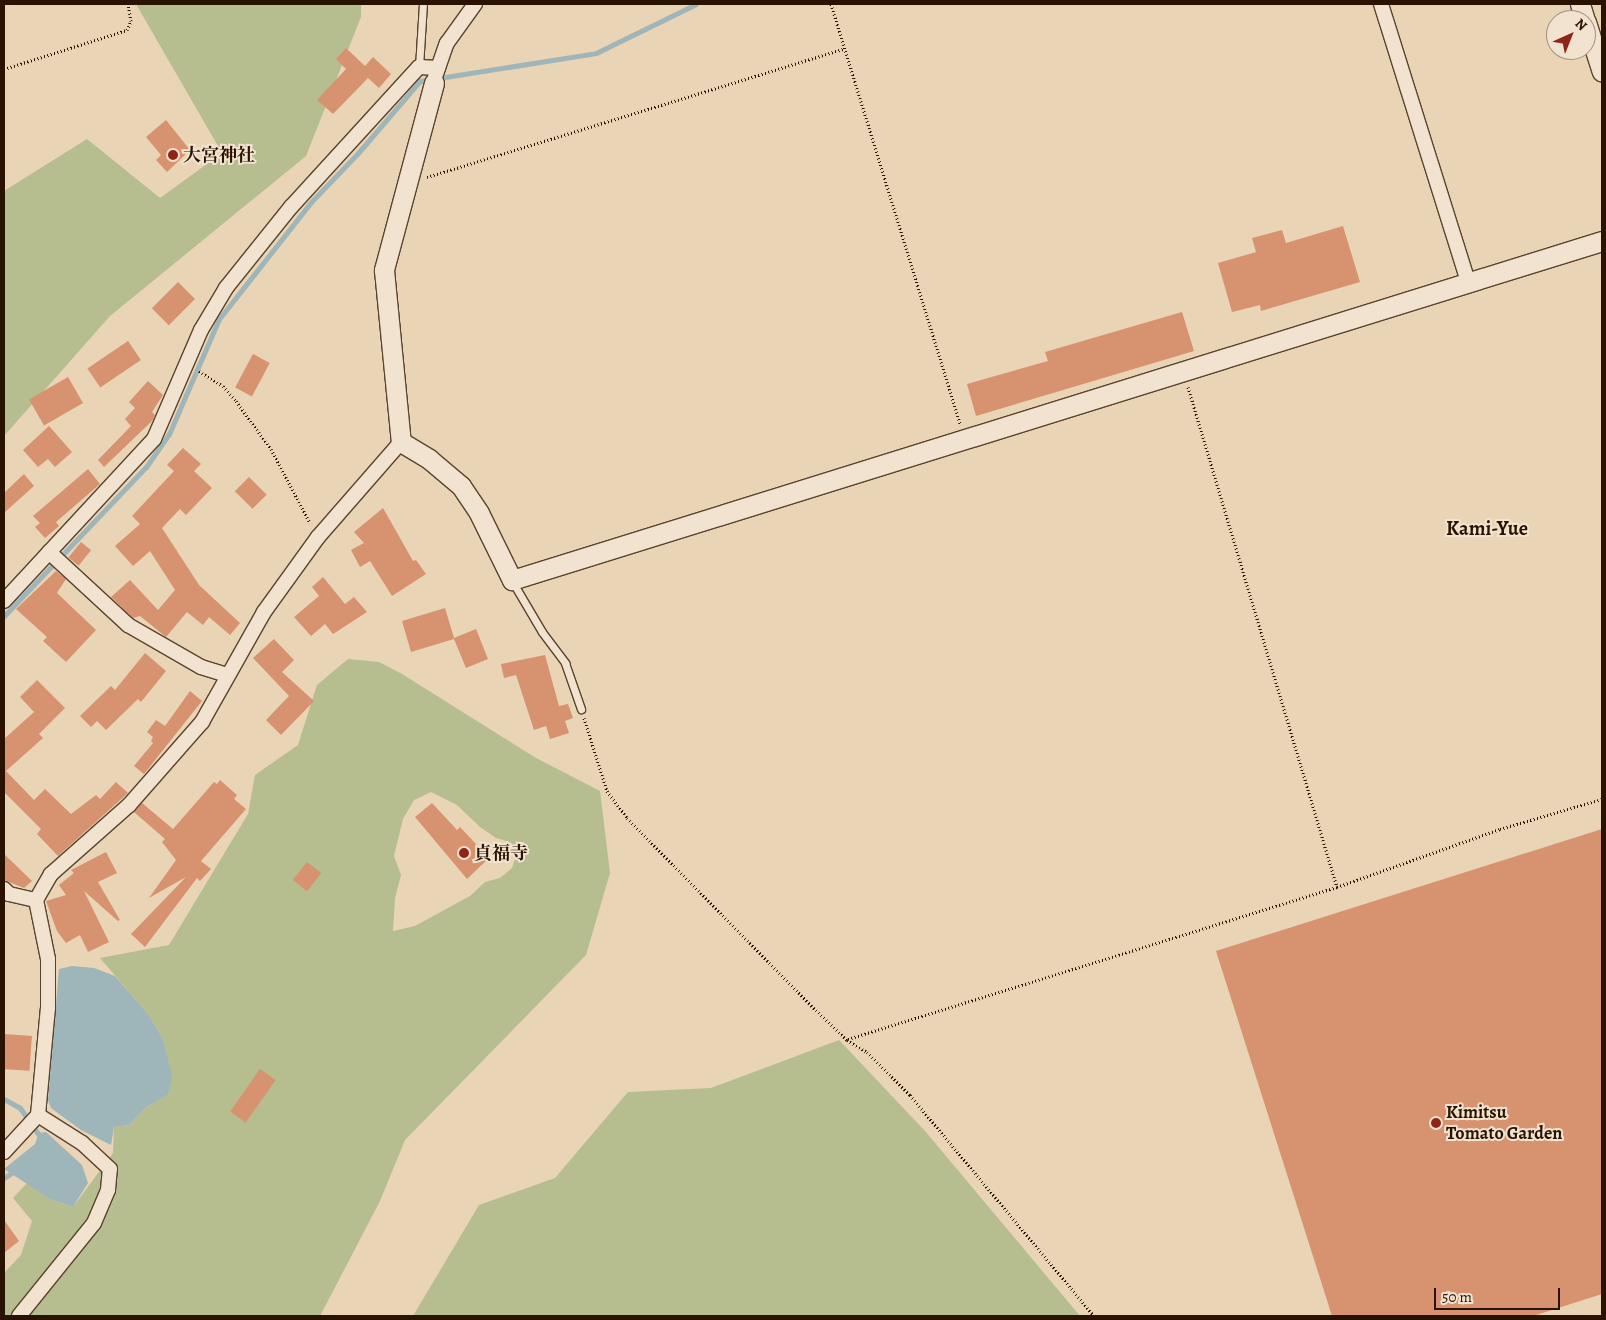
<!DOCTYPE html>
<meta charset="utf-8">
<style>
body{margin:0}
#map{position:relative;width:1606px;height:1320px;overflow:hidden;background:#e9d4b5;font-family:Alegreya,"Noto Serif JP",serif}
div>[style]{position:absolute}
.green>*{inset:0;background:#b6bd8e}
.water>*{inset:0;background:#9eb5ba}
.stream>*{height:5px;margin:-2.5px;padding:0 2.5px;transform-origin:2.5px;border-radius:2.5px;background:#9eb5ba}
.building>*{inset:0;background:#d79270;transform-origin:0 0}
.path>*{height:3px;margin-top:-1.5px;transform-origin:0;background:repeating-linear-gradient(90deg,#291300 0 1px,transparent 0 3.5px)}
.roads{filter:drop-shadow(1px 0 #59432d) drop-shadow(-1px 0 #59432d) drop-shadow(0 1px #59432d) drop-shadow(0 -1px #59432d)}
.lane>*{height:7px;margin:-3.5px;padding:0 3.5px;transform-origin:3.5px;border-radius:3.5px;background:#f1e3cf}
.street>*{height:14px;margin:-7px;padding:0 7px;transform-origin:7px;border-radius:7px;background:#f1e3cf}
.secondary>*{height:19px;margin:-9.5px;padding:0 9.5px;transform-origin:9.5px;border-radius:9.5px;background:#f1e3cf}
.dots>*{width:14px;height:14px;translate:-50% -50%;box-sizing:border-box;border:2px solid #f1e3cf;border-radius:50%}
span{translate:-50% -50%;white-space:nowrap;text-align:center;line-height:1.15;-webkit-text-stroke:4px #f1e3cf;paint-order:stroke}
.poi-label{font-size:18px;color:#291300;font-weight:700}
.left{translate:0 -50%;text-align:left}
.quarter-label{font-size:20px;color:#291300;font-weight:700}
.frame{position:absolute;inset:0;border:5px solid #291300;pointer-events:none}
.north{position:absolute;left:1546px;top:10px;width:50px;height:50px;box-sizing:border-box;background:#f1e3cf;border:1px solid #a1907c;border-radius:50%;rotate:44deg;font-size:14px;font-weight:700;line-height:20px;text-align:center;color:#291300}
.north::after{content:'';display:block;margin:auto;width:18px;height:22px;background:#8f2418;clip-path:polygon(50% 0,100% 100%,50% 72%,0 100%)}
.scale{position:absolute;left:1434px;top:1288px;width:126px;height:22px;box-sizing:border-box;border:2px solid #291300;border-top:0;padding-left:6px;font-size:15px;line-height:18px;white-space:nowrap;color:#291300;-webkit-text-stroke:4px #f1e3cf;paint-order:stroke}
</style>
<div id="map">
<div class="green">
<i style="clip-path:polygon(136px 4px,361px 4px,361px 17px,306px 156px,110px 316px,4px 436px,4px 191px,87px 139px,160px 198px,222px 153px)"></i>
<i style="clip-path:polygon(evenodd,348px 659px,379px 662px,402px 674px,536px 758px,600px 791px,610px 873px,586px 955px,405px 1140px,380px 1201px,320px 1316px,4px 1316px,4px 1273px,21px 1255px,32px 1221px,13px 1198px,28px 1182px,50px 1199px,73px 1207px,113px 1153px,114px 1127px,129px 1125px,145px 1108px,168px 1095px,171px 1075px,163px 1039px,148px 1014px,100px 958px,169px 945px,248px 814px,255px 775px,298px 745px,317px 685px,348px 659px,431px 792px,457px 805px,480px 827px,496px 838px,510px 842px,518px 850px,512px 868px,500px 878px,485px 882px,470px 896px,415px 926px,393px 931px,395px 898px,401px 875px,394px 856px,403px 819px,414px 800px,431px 792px)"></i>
<i style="clip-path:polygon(839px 1040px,925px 1131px,1080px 1316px,413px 1316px,479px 1205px,555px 1178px,628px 1092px,711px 1088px)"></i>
</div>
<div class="water">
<i style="clip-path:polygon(72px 966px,94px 968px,115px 976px,148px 1014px,163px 1039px,172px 1076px,168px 1095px,145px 1108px,129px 1125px,114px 1127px,111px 1145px,81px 1130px,51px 1108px,48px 1100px,59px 969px)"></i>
<i style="clip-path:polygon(46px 1132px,82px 1165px,88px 1183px,73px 1207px,50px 1199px,4px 1169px,35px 1144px,39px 1133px)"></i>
</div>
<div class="stream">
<i style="left:4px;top:616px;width:206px;rotate:-46.4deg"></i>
<i style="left:146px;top:467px;width:40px;rotate:-55.1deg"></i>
<i style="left:169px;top:434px;width:125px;rotate:-66.5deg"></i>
<i style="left:219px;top:319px;width:149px;rotate:-51.8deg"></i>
<i style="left:311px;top:202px;width:68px;rotate:-46.2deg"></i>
<i style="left:358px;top:153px;width:95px;rotate:-49.3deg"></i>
<i style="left:420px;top:81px;width:178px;rotate:-9deg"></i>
<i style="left:596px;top:53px;width:111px;rotate:-26.1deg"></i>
<i style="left:4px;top:1099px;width:18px;rotate:29deg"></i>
<i style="left:20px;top:1108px;width:37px;rotate:55deg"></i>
<i style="left:4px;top:1178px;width:14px;rotate:-34deg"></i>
</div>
<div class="building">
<i style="clip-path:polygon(346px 48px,365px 66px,373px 57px,391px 74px,379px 88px,368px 78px,333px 114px,317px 100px,346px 69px,336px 59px)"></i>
<i style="clip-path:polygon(166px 120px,190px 150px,167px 172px,156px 160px,161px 155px,146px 137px)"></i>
<i style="clip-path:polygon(1343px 226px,1360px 282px,1261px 311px,1260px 305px,1232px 312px,1218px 263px,1256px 252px,1252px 238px,1282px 230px,1286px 243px)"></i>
<i style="left:178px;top:282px;width:24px;height:37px;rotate:45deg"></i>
<i style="clip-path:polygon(1182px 312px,1194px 351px,976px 416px,967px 384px,1048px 361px,1045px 352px)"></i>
<i style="left:128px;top:341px;width:23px;height:49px;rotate:56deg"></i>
<i style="left:253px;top:354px;width:19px;height:38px;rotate:28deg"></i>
<i style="left:68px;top:377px;width:30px;height:45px;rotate:60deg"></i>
<i style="clip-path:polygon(148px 381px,163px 395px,152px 412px,155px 415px,152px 421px,104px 467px,98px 460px,131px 426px,125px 419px,135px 408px,129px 402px)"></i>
<i style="clip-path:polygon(49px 426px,72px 452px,55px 467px,48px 459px,38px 467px,23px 450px)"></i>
<i style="clip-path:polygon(183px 448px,201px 464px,194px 471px,212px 488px,186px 515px,180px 509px,162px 528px,199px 585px,240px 623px,230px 635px,209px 617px,203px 625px,187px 612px,166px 637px,140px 616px,133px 618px,111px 597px,130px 580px,158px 610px,175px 590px,150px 551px,133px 566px,115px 546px,140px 524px,132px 516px,174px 471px,167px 465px)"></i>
<i style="clip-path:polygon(88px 469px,100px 484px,56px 522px,59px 526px,45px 538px,35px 527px,40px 523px,33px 516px)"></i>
<i style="clip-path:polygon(24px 474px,34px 486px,4px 513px,4px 493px)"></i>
<i style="left:249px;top:477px;width:25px;height:20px;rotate:45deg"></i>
<i style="clip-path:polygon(383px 508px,413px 561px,416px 560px,426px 574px,392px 596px,370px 561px,360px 567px,351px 550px,364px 543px,354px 532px)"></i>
<i style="left:81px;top:542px;width:13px;height:20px;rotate:39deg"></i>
<i style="clip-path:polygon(56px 571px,66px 579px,57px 593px,96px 630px,66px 662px,43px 641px,47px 637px,16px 609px)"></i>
<i style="clip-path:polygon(323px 577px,345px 604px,354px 597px,367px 612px,333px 634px,325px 624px,311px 636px,294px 617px,319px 596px,312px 587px)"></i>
<i style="clip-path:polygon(445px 608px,454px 638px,476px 629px,488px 659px,466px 668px,454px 639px,411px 652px,402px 621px)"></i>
<i style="clip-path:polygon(274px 639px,294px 660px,282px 672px,314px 701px,281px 735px,266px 720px,289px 696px,253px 658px)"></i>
<i style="clip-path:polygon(145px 653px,166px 671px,141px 702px,138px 699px,106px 730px,97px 721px,91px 727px,80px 716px,111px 686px,115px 690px)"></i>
<i style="clip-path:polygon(545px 655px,559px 706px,568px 704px,573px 718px,565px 721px,569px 733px,550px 739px,546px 726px,534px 730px,516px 675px,504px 678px,501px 664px)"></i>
<i style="clip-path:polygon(37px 680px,65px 708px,39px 734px,43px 738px,6px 771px,34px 800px,45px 789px,71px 814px,96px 795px,100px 799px,116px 782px,128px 793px,58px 856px,37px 834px,41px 829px,4px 792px,4px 739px,34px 712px,20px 697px)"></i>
<i style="clip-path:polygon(190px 691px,202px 701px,144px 774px,134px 766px,153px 743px,151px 741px,153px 737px,147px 732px,156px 720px,165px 726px)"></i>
<i style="clip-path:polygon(220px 780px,237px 795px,234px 799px,246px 809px,201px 861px,211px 869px,200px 881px,197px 878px,145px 947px,131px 934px,186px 877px,149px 898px,176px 860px,162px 842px,165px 839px,134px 812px,142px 803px,173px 829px,214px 782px,217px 784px)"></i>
<i style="clip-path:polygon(432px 803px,457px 830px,460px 827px,489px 858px,467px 879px,415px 817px)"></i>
<i style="clip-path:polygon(1602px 829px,1602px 1294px,1533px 1316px,1332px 1316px,1216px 951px)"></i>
<i style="clip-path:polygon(106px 852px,117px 873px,98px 882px,120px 920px,118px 921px,84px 891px,109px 942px,88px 952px,80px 935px,66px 943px,57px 931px,46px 901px,66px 895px,59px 885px,74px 873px,71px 870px)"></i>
<i style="clip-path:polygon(4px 854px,32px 881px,24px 888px,4px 880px)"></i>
<i style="left:307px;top:862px;width:18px;height:23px;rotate:38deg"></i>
<i style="left:4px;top:1034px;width:28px;height:35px;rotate:4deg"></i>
<i style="left:260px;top:1069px;width:19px;height:52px;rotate:35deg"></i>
<i style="clip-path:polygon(4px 1220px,19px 1241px,4px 1253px)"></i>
</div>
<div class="path">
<i style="left:831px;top:4px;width:439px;rotate:72.9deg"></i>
<i style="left:4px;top:69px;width:129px;rotate:-17.6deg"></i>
<i style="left:127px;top:30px;width:10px;rotate:-66deg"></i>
<i style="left:131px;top:21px;width:17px;rotate:-100deg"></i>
<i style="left:427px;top:177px;width:436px;rotate:-17.1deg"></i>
<i style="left:199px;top:371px;width:28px;rotate:32deg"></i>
<i style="left:223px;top:386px;width:20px;rotate:49deg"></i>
<i style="left:236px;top:401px;width:59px;rotate:53.9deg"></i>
<i style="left:271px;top:449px;width:84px;rotate:62.2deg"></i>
<i style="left:1188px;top:387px;width:522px;rotate:73.41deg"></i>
<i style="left:584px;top:718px;width:77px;rotate:72.5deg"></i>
<i style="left:607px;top:791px;width:34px;rotate:53deg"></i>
<i style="left:627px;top:818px;width:269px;rotate:45.5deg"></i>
<i style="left:816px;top:1010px;width:43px;rotate:44.1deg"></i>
<i style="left:847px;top:1040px;width:23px;rotate:31deg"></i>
<i style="left:867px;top:1052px;width:61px;rotate:45deg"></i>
<i style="left:910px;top:1095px;width:288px;rotate:50.2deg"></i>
<i style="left:848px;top:1039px;width:512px;rotate:-17.27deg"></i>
<i style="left:1337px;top:887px;width:173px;rotate:-19.6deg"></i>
<i style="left:1500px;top:829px;width:106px;rotate:-16.4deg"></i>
</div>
<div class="roads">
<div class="lane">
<i style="left:419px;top:67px;width:63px;rotate:-86.4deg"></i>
<i style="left:512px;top:581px;width:59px;rotate:59.5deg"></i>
<i style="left:542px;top:632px;width:39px;rotate:53deg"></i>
<i style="left:565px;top:663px;width:49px;rotate:70.8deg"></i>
</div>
<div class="street">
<i style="left:1381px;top:4px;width:291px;rotate:72.6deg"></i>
<i style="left:435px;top:77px;width:36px;rotate:-71deg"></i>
<i style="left:447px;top:43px;width:48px;rotate:-54.3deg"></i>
<i style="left:49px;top:552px;width:108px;rotate:42.7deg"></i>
<i style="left:128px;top:625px;width:84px;rotate:29.9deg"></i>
<i style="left:201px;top:667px;width:28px;rotate:17deg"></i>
<i style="left:4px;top:601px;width:221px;rotate:-47.2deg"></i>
<i style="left:154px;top:439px;width:119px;rotate:-66.7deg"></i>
<i style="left:201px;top:330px;width:49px;rotate:-59.2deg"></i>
<i style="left:226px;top:288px;width:104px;rotate:-51.3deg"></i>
<i style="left:291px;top:207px;width:190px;rotate:-47.6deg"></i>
<i style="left:419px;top:67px;width:19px;rotate:3deg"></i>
<i style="left:4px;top:889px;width:7px;rotate:45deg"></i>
<i style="left:9px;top:894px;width:28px;rotate:13deg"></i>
<i style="left:4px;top:1152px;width:50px;rotate:-47.4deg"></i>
<i style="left:38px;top:1115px;width:107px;rotate:-84.7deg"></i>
<i style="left:48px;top:1008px;width:49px;rotate:-90deg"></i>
<i style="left:48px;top:959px;width:60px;rotate:-101.5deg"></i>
<i style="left:36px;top:900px;width:30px;rotate:-60deg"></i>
<i style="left:51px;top:874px;width:104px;rotate:-41.5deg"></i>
<i style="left:129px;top:805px;width:111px;rotate:-48.7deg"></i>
<i style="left:202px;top:722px;width:126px;rotate:-60.6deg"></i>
<i style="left:264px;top:612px;width:92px;rotate:-54.2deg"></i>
<i style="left:318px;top:537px;width:126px;rotate:-48.9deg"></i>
<i style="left:19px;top:1316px;width:119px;rotate:-51.1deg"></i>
<i style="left:94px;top:1223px;width:36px;rotate:-67deg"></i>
<i style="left:108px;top:1190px;width:21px;rotate:-85deg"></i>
<i style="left:110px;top:1169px;width:38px;rotate:-137deg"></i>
<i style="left:82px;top:1143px;width:52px;rotate:-147.5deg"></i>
</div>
<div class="secondary">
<i style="left:1580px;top:4px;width:17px;rotate:73deg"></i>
<i style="left:1586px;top:22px;width:52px;rotate:72.3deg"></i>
<i style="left:434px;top:83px;width:194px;rotate:105deg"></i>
<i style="left:384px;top:270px;width:173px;rotate:84.4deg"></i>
<i style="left:401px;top:442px;width:33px;rotate:31deg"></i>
<i style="left:429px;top:459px;width:42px;rotate:40.2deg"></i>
<i style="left:461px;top:486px;width:32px;rotate:56deg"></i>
<i style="left:479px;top:513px;width:75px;rotate:63.8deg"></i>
<i style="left:512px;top:580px;width:1141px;rotate:-17.28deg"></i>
</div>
</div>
<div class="dots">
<i style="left:173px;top:155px;background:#8f2418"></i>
<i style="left:464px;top:853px;background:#8f2418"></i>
<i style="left:1436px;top:1123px;background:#8f2418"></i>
</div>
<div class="poi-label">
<span class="left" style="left:183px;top:155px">大宮神社</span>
<span class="left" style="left:474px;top:853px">貞福寺</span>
<span class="left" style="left:1446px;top:1123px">Kimitsu<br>Tomato Garden</span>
</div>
<div class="quarter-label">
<span style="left:1487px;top:528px">Kami-Yue</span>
</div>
<div class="frame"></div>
<div class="north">N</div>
<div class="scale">50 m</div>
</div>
